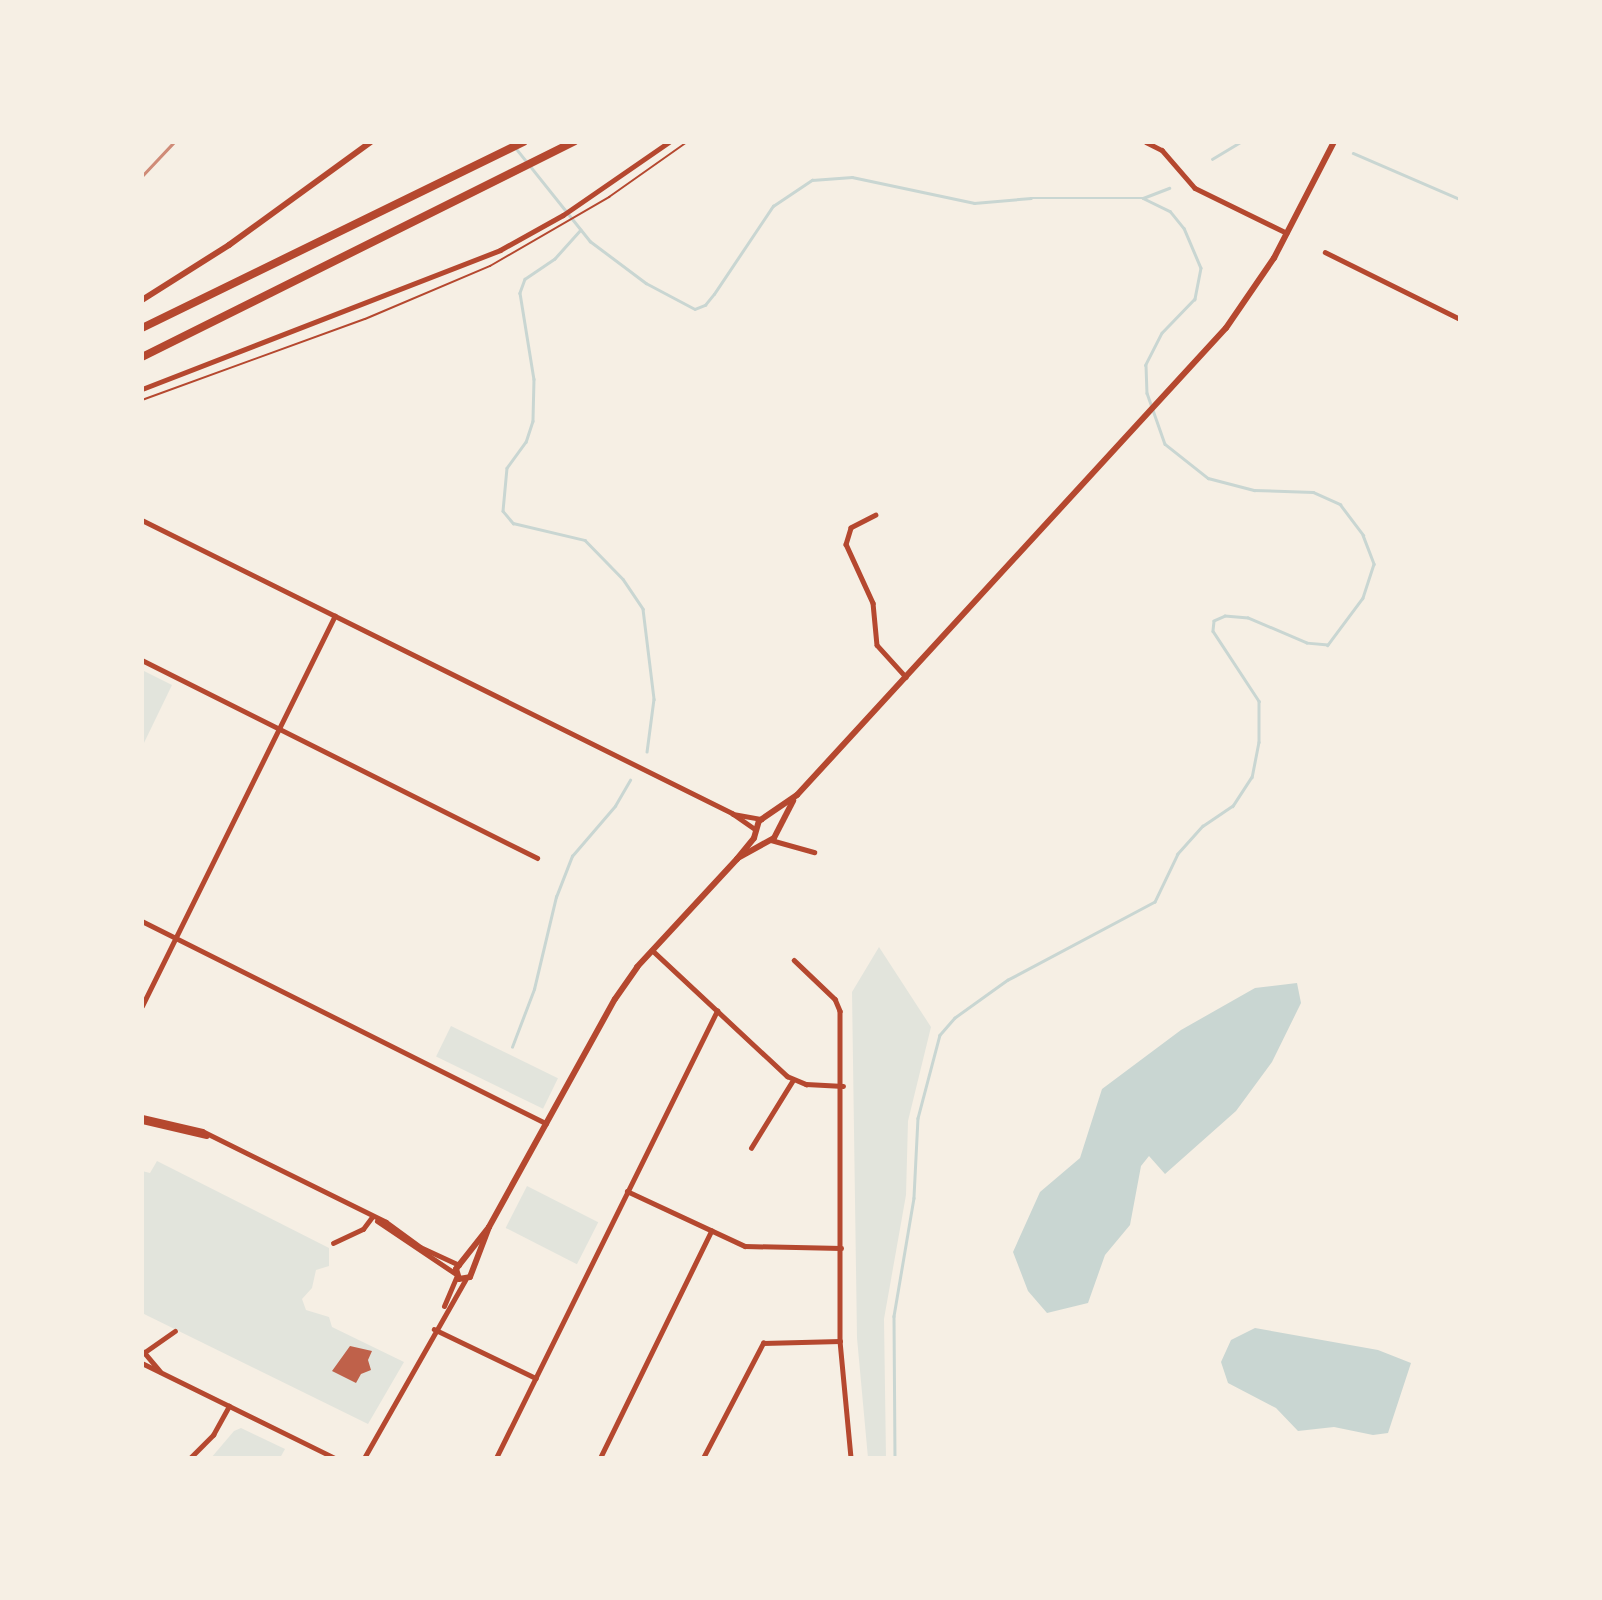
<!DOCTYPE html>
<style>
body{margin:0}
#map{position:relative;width:1602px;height:1600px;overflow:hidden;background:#f6efe4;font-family:Manrope,sans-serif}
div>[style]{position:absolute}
.green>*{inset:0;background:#e2e4dc;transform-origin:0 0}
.water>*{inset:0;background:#c9d6d2}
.stream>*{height:2.5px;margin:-1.25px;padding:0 1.25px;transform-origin:1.25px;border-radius:1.25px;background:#c9d6d2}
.building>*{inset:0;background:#bf614a}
.path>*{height:2px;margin:-1px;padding:0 1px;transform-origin:1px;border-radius:1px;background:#b5482f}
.minor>*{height:4.5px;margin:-2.25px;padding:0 2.25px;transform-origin:2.25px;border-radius:2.25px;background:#b5482f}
.tertiary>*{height:5px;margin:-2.5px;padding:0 2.5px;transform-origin:2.5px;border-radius:2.5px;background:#b5482f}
.secondary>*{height:6px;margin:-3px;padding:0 3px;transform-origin:3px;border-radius:3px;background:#b5482f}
.motorway>*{height:8px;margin:-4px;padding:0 4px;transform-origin:4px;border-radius:4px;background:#b5482f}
.rail>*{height:2.5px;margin:-1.25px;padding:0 1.25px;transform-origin:1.25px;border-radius:1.25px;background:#cf8b77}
span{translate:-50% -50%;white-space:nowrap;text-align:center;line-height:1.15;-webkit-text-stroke:5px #f6efe4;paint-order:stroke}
.frame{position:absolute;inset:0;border:144px solid #f6efe4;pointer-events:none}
</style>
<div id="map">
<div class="green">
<i style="clip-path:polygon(142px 670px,172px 685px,142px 747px)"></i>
<i style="clip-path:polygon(879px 947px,931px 1027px,908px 1121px,906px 1195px,884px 1319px,886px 1458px,868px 1458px,857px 1338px,852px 992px)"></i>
<i style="left:451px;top:1026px;width:119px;height:34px;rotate:26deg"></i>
<i style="clip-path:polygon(157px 1161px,329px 1248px,329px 1266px,316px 1270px,312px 1288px,302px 1299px,306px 1310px,329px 1317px,332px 1327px,404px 1362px,368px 1424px,142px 1313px,142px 1171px,150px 1173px)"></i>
<i style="left:527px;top:1186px;width:80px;height:47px;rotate:27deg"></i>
<i style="clip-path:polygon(241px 1428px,285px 1449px,280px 1458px,211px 1458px,234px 1431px)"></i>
</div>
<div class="water">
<i style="clip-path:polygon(1297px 983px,1301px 1003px,1272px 1062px,1236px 1111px,1165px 1174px,1149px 1156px,1141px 1166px,1130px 1225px,1105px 1255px,1088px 1303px,1047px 1313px,1028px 1291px,1013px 1252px,1040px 1192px,1080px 1158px,1102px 1089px,1181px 1030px,1255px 988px)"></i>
<i style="clip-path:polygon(1255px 1328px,1378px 1350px,1411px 1363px,1388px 1433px,1373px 1435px,1334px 1427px,1298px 1431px,1276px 1408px,1228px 1383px,1221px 1362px,1231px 1340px)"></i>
</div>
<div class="stream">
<i style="left:511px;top:142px;width:127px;rotate:51.4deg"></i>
<i style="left:590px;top:241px;width:70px;rotate:36.9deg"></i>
<i style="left:646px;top:283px;width:55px;rotate:28deg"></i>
<i style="left:695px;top:309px;width:11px;rotate:-22deg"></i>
<i style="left:705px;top:305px;width:14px;rotate:-51deg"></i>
<i style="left:714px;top:294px;width:106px;rotate:-56.2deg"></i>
<i style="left:773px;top:206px;width:47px;rotate:-33.7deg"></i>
<i style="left:812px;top:180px;width:40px;rotate:-4.3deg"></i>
<i style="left:852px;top:177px;width:125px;rotate:12deg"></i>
<i style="left:974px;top:203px;width:57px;rotate:-5deg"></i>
<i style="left:1031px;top:198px;width:112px"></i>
<i style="left:1143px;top:198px;width:30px;rotate:26deg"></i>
<i style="left:1170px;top:211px;width:22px;rotate:51deg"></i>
<i style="left:1184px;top:228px;width:43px;rotate:67deg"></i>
<i style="left:1201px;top:268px;width:32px;rotate:101deg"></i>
<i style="left:1195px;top:299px;width:47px;rotate:134.1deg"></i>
<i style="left:1162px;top:333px;width:36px;rotate:117deg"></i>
<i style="left:1146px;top:365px;width:28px;rotate:88deg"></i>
<i style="left:1147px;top:393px;width:54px;rotate:70.6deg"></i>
<i style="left:1165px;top:444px;width:55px;rotate:38.3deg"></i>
<i style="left:1208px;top:478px;width:48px;rotate:14.6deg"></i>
<i style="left:1254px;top:490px;width:59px;rotate:1.9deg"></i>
<i style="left:1313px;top:492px;width:30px;rotate:24deg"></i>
<i style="left:1340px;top:504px;width:39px;rotate:53deg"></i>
<i style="left:1363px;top:535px;width:31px;rotate:69deg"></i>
<i style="left:1374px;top:564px;width:36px;rotate:108deg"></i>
<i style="left:1363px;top:598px;width:59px;rotate:126.7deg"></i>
<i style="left:1328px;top:645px;width:21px;rotate:-175deg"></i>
<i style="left:1307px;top:643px;width:64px;rotate:-157deg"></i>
<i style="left:1248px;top:618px;width:23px;rotate:-175deg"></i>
<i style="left:1225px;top:616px;width:12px;rotate:156deg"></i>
<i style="left:1214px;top:621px;width:10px;rotate:96deg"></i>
<i style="left:1213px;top:631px;width:84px;rotate:56.7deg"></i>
<i style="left:1259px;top:701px;width:41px;rotate:90deg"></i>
<i style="left:1259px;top:742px;width:36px;rotate:101deg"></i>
<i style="left:1252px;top:777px;width:35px;rotate:123deg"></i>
<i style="left:1233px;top:806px;width:36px;rotate:146deg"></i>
<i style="left:1203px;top:826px;width:38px;rotate:132deg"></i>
<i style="left:1178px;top:854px;width:53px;rotate:115.6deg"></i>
<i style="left:1155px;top:902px;width:166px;rotate:152deg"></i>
<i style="left:1008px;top:980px;width:65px;rotate:144.4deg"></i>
<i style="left:955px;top:1018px;width:23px;rotate:131deg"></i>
<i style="left:940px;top:1035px;width:86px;rotate:104.8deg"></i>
<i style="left:918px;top:1118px;width:80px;rotate:92.9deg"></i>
<i style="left:914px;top:1198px;width:120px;rotate:99.6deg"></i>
<i style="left:894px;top:1316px;width:142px;rotate:89.6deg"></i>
<i style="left:1353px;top:153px;width:116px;rotate:23.3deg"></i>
<i style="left:1212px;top:159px;width:33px;rotate:-31deg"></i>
<i style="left:1143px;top:198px;width:28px;rotate:-21deg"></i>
<i style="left:581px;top:230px;width:39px;rotate:132deg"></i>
<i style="left:555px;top:259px;width:36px;rotate:146deg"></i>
<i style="left:525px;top:279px;width:15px;rotate:110deg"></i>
<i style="left:520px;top:293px;width:87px;rotate:80.8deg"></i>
<i style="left:534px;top:379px;width:42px;rotate:91.4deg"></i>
<i style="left:533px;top:421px;width:22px;rotate:108deg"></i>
<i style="left:526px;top:442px;width:32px;rotate:126deg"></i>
<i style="left:507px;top:468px;width:43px;rotate:95.3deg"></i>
<i style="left:503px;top:511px;width:16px;rotate:50deg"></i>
<i style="left:513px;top:523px;width:74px;rotate:13.3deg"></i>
<i style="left:585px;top:540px;width:54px;rotate:45.7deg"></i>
<i style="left:623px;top:579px;width:36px;rotate:56deg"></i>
<i style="left:643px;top:609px;width:91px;rotate:83deg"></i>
<i style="left:654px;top:699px;width:53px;rotate:97.5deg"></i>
<i style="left:512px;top:1047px;width:62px;rotate:-69.2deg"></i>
<i style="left:534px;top:989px;width:95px;rotate:-76.6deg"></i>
<i style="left:556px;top:897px;width:44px;rotate:-68.7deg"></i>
<i style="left:572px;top:856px;width:66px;rotate:-49.3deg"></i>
<i style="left:615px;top:806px;width:30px;rotate:-60deg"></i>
</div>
<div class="building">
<i style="clip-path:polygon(350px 1346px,372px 1351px,368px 1360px,371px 1370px,361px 1374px,356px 1383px,332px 1371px)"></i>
</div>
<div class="path">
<i style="left:142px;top:400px;width:237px;rotate:-20deg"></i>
<i style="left:365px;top:319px;width:136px;rotate:-23deg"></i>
<i style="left:490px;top:266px;width:138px;rotate:-30.1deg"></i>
<i style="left:609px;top:197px;width:95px;rotate:-35.2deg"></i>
</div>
<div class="minor">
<i style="left:1146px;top:142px;width:18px;rotate:27deg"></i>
<i style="left:1162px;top:150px;width:50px;rotate:49deg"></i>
<i style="left:1195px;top:188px;width:102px;rotate:26.1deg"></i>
<i style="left:1325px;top:252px;width:151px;rotate:26.4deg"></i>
<i style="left:876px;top:515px;width:28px;rotate:153deg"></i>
<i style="left:851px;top:528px;width:17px;rotate:107deg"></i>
<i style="left:846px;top:544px;width:65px;rotate:65.4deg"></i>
<i style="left:873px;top:603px;width:42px;rotate:84.6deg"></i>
<i style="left:877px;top:645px;width:43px;rotate:47.8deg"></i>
<i style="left:142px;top:520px;width:659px;rotate:26.41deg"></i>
<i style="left:732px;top:813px;width:28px;rotate:35deg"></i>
<i style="left:142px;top:660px;width:442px;rotate:26.6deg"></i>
<i style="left:733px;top:814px;width:29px;rotate:10deg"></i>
<i style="left:771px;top:840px;width:45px;rotate:15.6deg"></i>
<i style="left:142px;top:921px;width:452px;rotate:26.6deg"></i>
<i style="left:652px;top:950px;width:185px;rotate:43deg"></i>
<i style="left:787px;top:1076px;width:21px;rotate:23deg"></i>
<i style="left:806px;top:1084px;width:37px;rotate:3deg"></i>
<i style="left:794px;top:960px;width:57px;rotate:43.6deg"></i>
<i style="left:835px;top:999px;width:13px;rotate:67deg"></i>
<i style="left:840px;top:1011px;width:330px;rotate:90deg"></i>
<i style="left:840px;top:1341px;width:118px;rotate:84.6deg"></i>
<i style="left:142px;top:1006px;width:435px;rotate:-63.7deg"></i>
<i style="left:751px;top:1148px;width:80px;rotate:-58.3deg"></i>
<i style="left:627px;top:1191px;width:130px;rotate:25deg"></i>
<i style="left:745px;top:1246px;width:96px;rotate:1.2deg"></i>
<i style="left:333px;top:1243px;width:33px;rotate:-25deg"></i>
<i style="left:363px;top:1229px;width:15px;rotate:-53deg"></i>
<i style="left:434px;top:1329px;width:113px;rotate:25.7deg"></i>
<i style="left:144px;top:1352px;width:25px;rotate:50deg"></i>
<i style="left:142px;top:1354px;width:40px;rotate:-34.9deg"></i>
<i style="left:142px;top:1363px;width:215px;rotate:26.2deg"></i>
<i style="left:190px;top:1458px;width:33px;rotate:-45deg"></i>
<i style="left:213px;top:1435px;width:33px;rotate:-61deg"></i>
<i style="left:496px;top:1458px;width:499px;rotate:-63.7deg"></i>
<i style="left:600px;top:1458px;width:253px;rotate:-63.9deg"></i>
<i style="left:703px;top:1458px;width:130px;rotate:-62.4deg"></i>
<i style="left:763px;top:1343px;width:77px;rotate:-1.5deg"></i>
</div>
<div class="tertiary">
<i style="left:142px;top:389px;width:384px;rotate:-21.2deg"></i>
<i style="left:500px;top:250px;width:72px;rotate:-29.1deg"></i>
<i style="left:563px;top:215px;width:129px;rotate:-34.6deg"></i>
<i style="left:142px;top:1117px;width:62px;rotate:13.1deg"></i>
<i style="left:202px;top:1131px;width:205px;rotate:26.3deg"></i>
<i style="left:386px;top:1222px;width:42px;rotate:36.3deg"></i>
<i style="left:420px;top:1247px;width:43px;rotate:24.8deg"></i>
<i style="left:142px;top:1121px;width:66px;rotate:13.2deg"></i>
<i style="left:377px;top:1221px;width:95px;rotate:33.9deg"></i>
<i style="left:444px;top:1306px;width:33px;rotate:-67deg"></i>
<i style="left:364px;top:1458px;width:205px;rotate:-60.4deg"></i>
</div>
<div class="secondary">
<i style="left:142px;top:300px;width:103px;rotate:-32.3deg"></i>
<i style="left:229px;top:245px;width:175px;rotate:-36deg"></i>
<i style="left:738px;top:858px;width:41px;rotate:-29.1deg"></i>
<i style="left:774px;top:838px;width:42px;rotate:-62.8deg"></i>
<i style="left:489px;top:1227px;width:53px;rotate:128.2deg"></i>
<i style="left:456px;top:1269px;width:10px;rotate:73deg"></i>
<i style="left:459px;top:1279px;width:11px;rotate:-10deg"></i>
<i style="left:470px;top:1277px;width:53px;rotate:-69.2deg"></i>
<i style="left:489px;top:1227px;width:260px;rotate:-61.1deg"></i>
<i style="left:615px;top:999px;width:39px;rotate:-55deg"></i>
<i style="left:637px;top:967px;width:147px;rotate:-47.2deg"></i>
<i style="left:737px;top:859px;width:27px;rotate:-51deg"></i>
<i style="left:754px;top:838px;width:18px;rotate:-74deg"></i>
<i style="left:759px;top:821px;width:46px;rotate:-34.4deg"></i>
<i style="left:797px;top:795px;width:634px;rotate:-47.43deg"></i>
<i style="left:1226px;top:328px;width:85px;rotate:-55.6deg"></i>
<i style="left:1274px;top:258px;width:131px;rotate:-62.7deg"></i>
</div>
<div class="motorway">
<i style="left:142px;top:328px;width:425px;rotate:-26deg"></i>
<i style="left:142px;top:357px;width:483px;rotate:-26.5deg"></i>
</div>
<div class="rail">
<i style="left:142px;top:176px;width:47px;rotate:-46.7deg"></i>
</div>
<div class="frame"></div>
</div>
